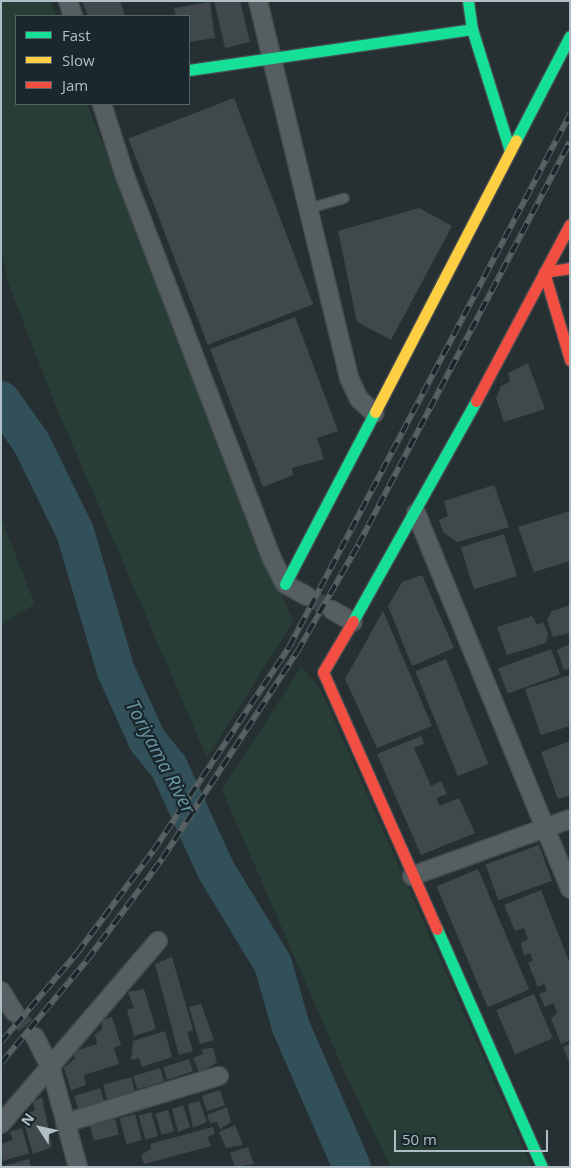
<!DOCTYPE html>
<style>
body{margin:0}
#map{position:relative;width:571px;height:1168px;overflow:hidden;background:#263033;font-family:"Open Sans",sans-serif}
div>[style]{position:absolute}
.green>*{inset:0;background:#273d36}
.river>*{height:38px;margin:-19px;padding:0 19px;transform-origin:19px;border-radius:19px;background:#325059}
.building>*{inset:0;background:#40484b;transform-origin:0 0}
.street-tunnel>*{height:18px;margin-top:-9px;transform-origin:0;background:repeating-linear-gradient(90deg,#3b4549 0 18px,transparent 0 27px)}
.roads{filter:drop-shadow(1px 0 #444b4e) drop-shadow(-1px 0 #444b4e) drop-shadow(0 1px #444b4e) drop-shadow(0 -1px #444b4e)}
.lane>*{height:9px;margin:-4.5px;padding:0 4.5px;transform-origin:4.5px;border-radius:4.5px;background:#565e61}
.street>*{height:18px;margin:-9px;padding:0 9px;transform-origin:9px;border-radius:9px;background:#565e61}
.fast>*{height:11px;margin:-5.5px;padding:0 5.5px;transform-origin:5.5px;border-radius:5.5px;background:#16e098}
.slow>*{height:11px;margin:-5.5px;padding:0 5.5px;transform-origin:5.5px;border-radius:5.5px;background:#ffcf43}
.jam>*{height:11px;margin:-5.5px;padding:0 5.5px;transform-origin:5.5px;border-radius:5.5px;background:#f24e42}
.rail>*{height:5.5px;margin-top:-2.75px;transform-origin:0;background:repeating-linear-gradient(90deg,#1a282d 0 11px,#596164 0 22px);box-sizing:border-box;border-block:1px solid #596164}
span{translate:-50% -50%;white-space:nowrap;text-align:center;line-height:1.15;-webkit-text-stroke:4.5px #1a282d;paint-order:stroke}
.water-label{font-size:19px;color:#6896a4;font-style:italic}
.frame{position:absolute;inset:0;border:2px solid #afbfc5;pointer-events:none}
.legend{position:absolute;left:15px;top:15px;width:175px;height:90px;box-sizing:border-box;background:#1a282d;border:1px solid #56646a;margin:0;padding:6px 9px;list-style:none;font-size:15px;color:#afbfc5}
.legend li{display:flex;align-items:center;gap:10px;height:25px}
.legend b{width:25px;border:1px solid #56646a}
.north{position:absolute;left:15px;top:1103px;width:50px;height:50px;-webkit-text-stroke:4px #1a282d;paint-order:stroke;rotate:305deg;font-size:14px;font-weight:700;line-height:20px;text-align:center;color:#afbfc5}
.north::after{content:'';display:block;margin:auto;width:18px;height:22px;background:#afbfc5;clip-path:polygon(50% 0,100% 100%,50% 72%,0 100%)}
.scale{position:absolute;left:394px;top:1130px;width:154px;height:22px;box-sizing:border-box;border:2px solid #afbfc5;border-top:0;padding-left:6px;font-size:15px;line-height:18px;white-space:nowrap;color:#afbfc5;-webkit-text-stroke:4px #1a282d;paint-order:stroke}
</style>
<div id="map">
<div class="green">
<i style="clip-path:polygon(1px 1px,51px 1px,56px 16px,16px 16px,16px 104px,87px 104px,293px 622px,207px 758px,55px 404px,9px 285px,1px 253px)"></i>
<i style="clip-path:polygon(1px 518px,35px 604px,1px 625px)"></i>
<i style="clip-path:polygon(301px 667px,320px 688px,532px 1167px,391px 1167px,344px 1071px,222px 790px)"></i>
</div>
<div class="river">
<i style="left:1px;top:400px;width:52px;rotate:54.5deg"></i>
<i style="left:31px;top:442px;width:100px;rotate:63.9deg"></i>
<i style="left:75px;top:532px;width:145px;rotate:73.6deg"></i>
<i style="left:116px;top:671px;width:76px;rotate:65.8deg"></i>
<i style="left:147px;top:740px;width:35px;rotate:51deg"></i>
<i style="left:169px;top:767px;width:113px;rotate:65.5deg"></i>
<i style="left:216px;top:870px;width:110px;rotate:58.8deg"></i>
<i style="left:273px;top:964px;width:66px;rotate:74.1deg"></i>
<i style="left:291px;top:1027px;width:153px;rotate:66.5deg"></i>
</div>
<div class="building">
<i style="clip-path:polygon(82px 1px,120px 1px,125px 16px,88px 16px)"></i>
<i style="clip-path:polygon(214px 1px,240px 1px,250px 42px,225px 48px)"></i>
<i style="clip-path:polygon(210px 2px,215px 38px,189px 42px,189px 16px,176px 16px,174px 8px)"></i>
<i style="left:234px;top:98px;width:221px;height:113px;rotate:69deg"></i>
<i style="clip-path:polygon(419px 208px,452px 226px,391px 340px,357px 322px,338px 231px)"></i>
<i style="clip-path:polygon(295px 317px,338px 431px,317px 438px,324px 459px,292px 468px,293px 475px,263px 487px,210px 349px)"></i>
<i style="clip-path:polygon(528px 363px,545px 409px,504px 422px,496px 398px,501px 386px,510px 382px,508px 373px)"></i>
<i style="clip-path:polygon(494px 485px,509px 527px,457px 542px,443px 532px,439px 520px,448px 516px,444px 501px)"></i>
<i style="clip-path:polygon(570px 511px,570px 561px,534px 572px,518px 527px)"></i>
<i style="left:504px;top:534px;width:44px;height:45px;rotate:73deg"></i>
<i style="clip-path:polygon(422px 575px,454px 648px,412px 666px,388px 606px,402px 582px)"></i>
<i style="clip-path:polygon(570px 605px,570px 633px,553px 637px,547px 620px,552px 611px)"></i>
<i style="clip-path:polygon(383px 611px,432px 726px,377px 748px,345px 679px)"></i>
<i style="clip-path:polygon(532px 616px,537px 625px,543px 622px,548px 633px,546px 643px,507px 655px,497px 627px)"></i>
<i style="clip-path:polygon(570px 644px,570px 668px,564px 670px,557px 650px)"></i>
<i style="left:551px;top:649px;width:27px;height:56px;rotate:70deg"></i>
<i style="left:446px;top:659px;width:113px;height:33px;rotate:68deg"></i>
<i style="clip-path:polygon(570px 675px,570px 726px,541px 735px,525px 689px)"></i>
<i style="clip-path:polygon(421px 736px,424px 744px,414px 748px,431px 786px,441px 781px,447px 794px,436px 798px,440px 806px,459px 798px,475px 833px,421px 855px,377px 754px)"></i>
<i style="clip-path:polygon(570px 741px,570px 795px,558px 799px,541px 752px)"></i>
<i style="left:539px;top:845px;width:38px;height:57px;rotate:70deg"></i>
<i style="left:478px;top:869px;width:131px;height:45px;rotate:67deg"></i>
<i style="clip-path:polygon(541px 890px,570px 964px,570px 1040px,561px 1044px,551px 1018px,557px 1013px,554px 1003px,545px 1007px,539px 994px,547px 991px,544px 984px,538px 987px,528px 963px,533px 960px,530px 953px,524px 955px,521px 943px,528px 939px,524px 928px,515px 931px,504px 905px)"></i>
<i style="clip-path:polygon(172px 957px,193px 1030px,187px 1032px,193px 1051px,179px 1055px,155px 964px)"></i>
<i style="clip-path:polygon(144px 989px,156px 1029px,134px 1036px,127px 1010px,134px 1008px,128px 992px)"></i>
<i style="left:534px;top:994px;width:48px;height:41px;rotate:67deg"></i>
<i style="clip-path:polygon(201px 1004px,214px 1040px,200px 1044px,189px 1007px)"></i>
<i style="clip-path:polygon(112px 1017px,121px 1045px,114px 1048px,119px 1064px,84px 1075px,86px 1085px,71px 1090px,64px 1068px,75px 1058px,73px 1052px,97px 1044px,95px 1034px,102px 1030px,102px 1020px)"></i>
<i style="clip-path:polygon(165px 1031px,172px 1057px,142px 1067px,139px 1058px,131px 1060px,133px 1041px)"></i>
<i style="clip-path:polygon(570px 1044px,570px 1065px,563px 1047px)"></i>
<i style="clip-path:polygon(213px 1048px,217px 1063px,199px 1072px,193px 1058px,203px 1054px,202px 1049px)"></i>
<i style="left:189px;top:1059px;width:13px;height:27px;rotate:72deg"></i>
<i style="left:160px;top:1068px;width:14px;height:28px;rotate:73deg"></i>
<i style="left:131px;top:1077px;width:15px;height:29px;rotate:74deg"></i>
<i style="left:100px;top:1088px;width:14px;height:27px;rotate:73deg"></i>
<i style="left:220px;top:1090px;width:16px;height:19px;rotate:72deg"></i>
<i style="clip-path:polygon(42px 1097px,52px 1147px,33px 1154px,22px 1116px,35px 1110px,33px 1102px)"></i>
<i style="clip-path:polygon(199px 1101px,207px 1122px,193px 1128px,188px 1104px)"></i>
<i style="clip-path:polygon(183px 1105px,190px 1127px,178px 1132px,172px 1109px)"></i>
<i style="clip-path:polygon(227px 1107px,231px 1122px,220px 1129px,217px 1122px,210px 1123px,207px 1115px)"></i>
<i style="left:168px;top:1110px;width:22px;height:13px;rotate:74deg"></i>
<i style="left:151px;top:1112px;width:25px;height:13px;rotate:74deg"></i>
<i style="left:135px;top:1114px;width:27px;height:16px;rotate:75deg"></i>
<i style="left:115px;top:1119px;width:16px;height:26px;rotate:76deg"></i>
<i style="clip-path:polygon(235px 1125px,243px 1145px,226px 1148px,219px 1132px)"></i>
<i style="clip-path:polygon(213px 1127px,215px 1134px,207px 1137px,211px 1146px,144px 1164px,141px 1155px,151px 1149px,150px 1144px)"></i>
<i style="clip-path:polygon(22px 1128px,29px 1153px,3px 1161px,1px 1144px,13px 1140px,10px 1132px)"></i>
<i style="clip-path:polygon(248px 1147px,254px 1164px,235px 1167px,230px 1153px)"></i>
<i style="clip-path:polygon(29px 1159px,31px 1167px,3px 1167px,3px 1166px)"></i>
</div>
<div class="street-tunnel">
<i style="left:307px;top:596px;width:29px;rotate:29deg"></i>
<i style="left:14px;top:1012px;width:33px;rotate:50deg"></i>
</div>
<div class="roads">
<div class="lane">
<i style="left:308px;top:208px;width:37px;rotate:-16deg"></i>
</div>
<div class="street">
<i style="left:68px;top:1px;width:16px;rotate:72deg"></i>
<i style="left:258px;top:1px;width:390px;rotate:76.4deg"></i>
<i style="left:350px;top:380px;width:21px;rotate:65deg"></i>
<i style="left:359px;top:399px;width:21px;rotate:43deg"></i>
<i style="left:102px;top:104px;width:76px;rotate:72.3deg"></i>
<i style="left:125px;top:176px;width:410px;rotate:69deg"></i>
<i style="left:272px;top:559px;width:28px;rotate:63deg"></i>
<i style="left:285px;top:584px;width:25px;rotate:29deg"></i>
<i style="left:416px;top:513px;width:406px;rotate:67.7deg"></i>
<i style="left:332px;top:610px;width:24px;rotate:30deg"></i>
<i style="left:412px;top:876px;width:168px;rotate:-19.8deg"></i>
<i style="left:1px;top:991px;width:25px;rotate:58deg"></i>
<i style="left:35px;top:1037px;width:36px;rotate:63deg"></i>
<i style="left:51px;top:1069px;width:102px;rotate:74.6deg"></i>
<i style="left:65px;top:1123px;width:161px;rotate:-17deg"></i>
<i style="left:1px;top:1124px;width:241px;rotate:-49.4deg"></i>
</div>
<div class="fast">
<i style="left:468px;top:1px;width:28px;rotate:82deg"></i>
<i style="left:472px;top:29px;width:128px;rotate:72.7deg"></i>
<i style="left:189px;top:70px;width:286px;rotate:-8.2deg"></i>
<i style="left:516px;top:140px;width:117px;rotate:-62.6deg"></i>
<i style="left:285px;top:584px;width:194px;rotate:-62.4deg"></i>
<i style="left:353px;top:621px;width:252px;rotate:-60.8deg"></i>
<i style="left:437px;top:929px;width:260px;rotate:66.2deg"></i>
</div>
<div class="slow">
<i style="left:375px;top:412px;width:306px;rotate:-62.6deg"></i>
</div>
<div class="jam">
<i style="left:570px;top:268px;width:26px;rotate:171deg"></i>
<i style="left:544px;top:272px;width:92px;rotate:73.5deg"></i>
<i style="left:476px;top:401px;width:200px;rotate:-62deg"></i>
<i style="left:353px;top:621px;width:59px;rotate:120.5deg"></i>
<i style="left:323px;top:672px;width:281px;rotate:66.1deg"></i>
</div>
</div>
<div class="rail">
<i style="left:1px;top:1042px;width:117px;rotate:-49.5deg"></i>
<i style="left:77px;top:953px;width:127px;rotate:-53.3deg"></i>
<i style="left:153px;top:851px;width:245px;rotate:-56.3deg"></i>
<i style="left:289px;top:647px;width:603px;rotate:-62.2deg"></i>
<i style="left:1px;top:1063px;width:134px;rotate:-50.1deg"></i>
<i style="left:87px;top:960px;width:126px;rotate:-53.4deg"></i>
<i style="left:162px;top:859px;width:247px;rotate:-56.9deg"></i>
<i style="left:297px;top:652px;width:123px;rotate:-60.3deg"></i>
<i style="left:358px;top:545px;width:455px;rotate:-62.3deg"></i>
</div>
<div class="water-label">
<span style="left:160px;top:757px;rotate:62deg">Toriyama River</span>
</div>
<div class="frame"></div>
<ul class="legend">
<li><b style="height:6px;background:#16e098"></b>Fast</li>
<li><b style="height:6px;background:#ffcf43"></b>Slow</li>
<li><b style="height:6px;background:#f24e42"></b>Jam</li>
</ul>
<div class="north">N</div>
<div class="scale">50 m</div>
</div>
